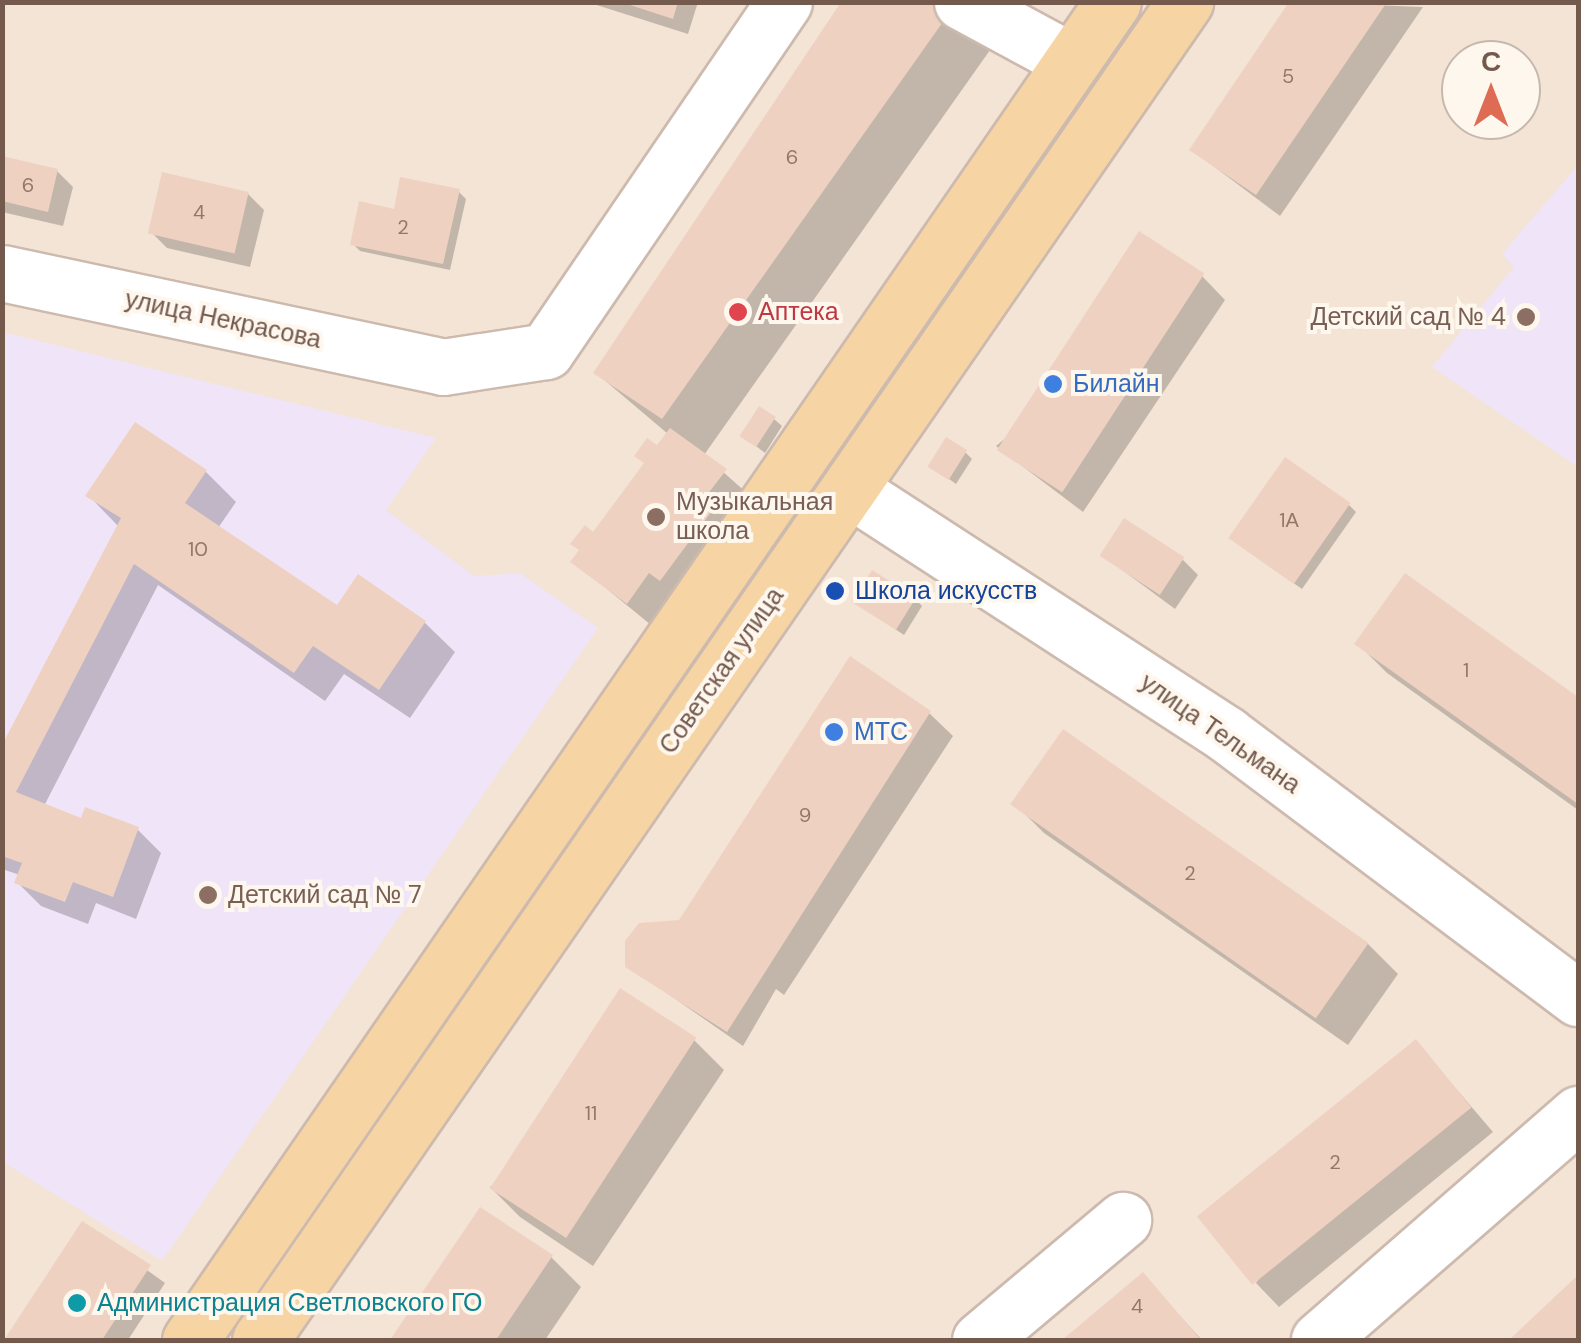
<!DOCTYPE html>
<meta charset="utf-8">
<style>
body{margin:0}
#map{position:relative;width:1581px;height:1343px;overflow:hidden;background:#fbf3e8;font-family:"DM Sans",sans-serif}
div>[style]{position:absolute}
.residential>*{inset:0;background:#f3e4d6}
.education>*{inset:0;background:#f0e4f8}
.shadow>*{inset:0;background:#0003}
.building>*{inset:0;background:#efd1c1;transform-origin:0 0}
.roads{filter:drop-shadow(2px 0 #cdbaae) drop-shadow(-2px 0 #cdbaae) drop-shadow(0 2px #cdbaae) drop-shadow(0 -2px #cdbaae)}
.minor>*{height:55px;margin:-27.5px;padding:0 27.5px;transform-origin:27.5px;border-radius:27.5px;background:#fff}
.major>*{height:55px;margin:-27.5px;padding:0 27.5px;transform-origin:27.5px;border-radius:27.5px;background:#f6d4a4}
.dots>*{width:28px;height:28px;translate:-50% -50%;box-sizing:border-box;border:5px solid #fef7ee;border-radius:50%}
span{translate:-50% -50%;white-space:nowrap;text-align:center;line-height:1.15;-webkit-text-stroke:8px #fef7ee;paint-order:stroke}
.number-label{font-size:20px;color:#93776a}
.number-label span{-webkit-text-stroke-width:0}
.health-label{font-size:25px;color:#be3a42}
.left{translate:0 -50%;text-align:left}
.education-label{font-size:25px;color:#785e54}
.right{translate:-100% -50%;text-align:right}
.street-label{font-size:25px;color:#74594d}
.shop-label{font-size:25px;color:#366cbe}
.transit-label{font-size:25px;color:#164399}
.culture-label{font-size:25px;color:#0d838f}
.frame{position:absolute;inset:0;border:5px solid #74594d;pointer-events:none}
.north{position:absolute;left:1441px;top:40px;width:100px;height:100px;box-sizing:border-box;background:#fef7ee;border:2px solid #c7b8ae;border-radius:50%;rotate:0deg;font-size:28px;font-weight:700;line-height:40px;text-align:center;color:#74594d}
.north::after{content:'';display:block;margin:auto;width:35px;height:45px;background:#de6c54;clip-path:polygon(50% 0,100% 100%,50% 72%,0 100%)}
</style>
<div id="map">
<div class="residential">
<i style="clip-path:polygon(evenodd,3px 3px,1578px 3px,1578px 1340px,3px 1340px,3px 3px,1461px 60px,1521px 60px,1521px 120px,1461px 120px,1461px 60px)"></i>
</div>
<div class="education">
<i style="clip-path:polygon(1578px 165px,1578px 467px,1432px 367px,1514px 267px,1502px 254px)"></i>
<i style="clip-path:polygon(2px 332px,436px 438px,386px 510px,474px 576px,520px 573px,598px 628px,162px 1261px,3px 1162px)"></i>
</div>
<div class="shadow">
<i style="clip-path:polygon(587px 2px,698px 2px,688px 34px)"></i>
<i style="clip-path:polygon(848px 2px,1024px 2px,704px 455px,748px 494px,651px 625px,574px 562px,668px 434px,596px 373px)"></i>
<i style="clip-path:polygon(1292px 2px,1423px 7px,1280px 216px,1192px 150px)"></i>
<i style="clip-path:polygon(2px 158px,57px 171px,73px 187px,63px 226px,2px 212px)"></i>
<i style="clip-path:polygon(458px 191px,466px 199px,450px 270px,360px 251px,353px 244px,396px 212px)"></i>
<i style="clip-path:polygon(248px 194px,264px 210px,250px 267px,167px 248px,151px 232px)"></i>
<i style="clip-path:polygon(1202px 276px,1225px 300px,1083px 512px,996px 446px)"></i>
<i style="clip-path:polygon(774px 419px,782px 426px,765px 453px,743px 436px)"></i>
<i style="clip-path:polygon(136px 426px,206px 472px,236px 502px,218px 528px,338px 609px,425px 623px,455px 652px,410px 718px,344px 674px,325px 701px,158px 585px,44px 806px,82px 822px,138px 830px,161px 853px,136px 919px,96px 903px,88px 924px,41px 906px,17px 882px,20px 875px,2px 869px,2px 751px,119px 527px,89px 496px)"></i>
<i style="clip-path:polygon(965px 452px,972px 459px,956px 484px,930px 465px)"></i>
<i style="clip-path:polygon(1349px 505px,1356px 512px,1302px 589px,1238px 544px)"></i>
<i style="clip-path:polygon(1102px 555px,1182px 559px,1198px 575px,1175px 609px)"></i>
<i style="clip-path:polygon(1405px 576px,1578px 700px,1578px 810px,1387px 673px,1357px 643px)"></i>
<i style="clip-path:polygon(915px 599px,922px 606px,904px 635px,856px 603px)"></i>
<i style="clip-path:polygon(929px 713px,953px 736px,784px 995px,776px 989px,743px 1046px,628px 966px)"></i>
<i style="clip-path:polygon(1014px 803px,1368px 944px,1398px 974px,1348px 1045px,1044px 833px)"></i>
<i style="clip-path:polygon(694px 1040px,724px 1070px,593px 1266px,520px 1217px,490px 1187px)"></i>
<i style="clip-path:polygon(1416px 1042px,1493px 1132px,1279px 1307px,1256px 1283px)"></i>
<i style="clip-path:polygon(481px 1210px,551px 1257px,581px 1287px,545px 1340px,393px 1340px)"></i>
<i style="clip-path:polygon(83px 1224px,165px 1283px,128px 1340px,7px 1340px)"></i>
<i style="clip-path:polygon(1143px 1276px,1202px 1340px,1065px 1340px)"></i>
<i style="clip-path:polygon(1578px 1278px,1578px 1340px,1513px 1340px)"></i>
</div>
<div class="building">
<i style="clip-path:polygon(621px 2px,678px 2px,673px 19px)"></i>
<i style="clip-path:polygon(841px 2px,957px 2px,662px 419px,593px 373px)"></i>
<i style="clip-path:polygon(1289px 2px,1387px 2px,1256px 195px,1189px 150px)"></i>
<i style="clip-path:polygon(2px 156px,58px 169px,48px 212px,2px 201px)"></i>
<i style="left:162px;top:172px;width:89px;height:63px;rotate:13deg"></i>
<i style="clip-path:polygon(400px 177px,460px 189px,443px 264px,350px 245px,359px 201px,394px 209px)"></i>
<i style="left:1139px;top:231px;width:78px;height:261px;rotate:33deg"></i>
<i style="left:759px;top:406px;width:20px;height:36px;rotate:33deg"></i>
<i style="clip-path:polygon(135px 422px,207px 470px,185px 503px,337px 605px,358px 574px,426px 621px,379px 690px,313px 646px,294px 673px,134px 564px,16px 792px,81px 818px,85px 807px,139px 827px,113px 897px,73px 882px,65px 902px,14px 883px,22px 863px,2px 856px,2px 745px,121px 518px,85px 496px)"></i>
<i style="clip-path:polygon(670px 428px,727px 469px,703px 500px,714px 508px,660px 581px,649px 573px,627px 604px,570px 562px,579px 550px,570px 544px,585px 525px,593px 532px,644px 463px,634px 456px,647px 438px,657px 445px)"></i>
<i style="left:946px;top:437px;width:25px;height:35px;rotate:32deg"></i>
<i style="left:1285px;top:457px;width:80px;height:99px;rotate:35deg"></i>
<i style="left:1124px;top:518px;width:72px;height:45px;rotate:33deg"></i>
<i style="left:872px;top:570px;width:52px;height:38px;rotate:32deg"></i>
<i style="clip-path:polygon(1405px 573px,1578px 697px,1578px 804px,1354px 644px)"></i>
<i style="clip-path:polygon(850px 656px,931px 711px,727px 1032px,625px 967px,625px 941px,639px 923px,679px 920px)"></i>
<i style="left:1063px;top:729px;width:373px;height:92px;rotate:35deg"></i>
<i style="left:620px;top:988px;width:91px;height:239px;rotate:33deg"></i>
<i style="left:1416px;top:1039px;width:88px;height:282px;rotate:51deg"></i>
<i style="clip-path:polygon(480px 1207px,553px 1255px,496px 1340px,390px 1340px)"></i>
<i style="clip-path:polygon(82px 1221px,151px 1265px,102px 1340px,4px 1340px)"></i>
<i style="clip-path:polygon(1143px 1272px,1201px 1340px,1062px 1340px)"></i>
<i style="clip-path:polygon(1578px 1275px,1578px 1340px,1509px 1340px)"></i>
</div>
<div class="roads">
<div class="minor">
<i style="left:962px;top:2px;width:124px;rotate:28.4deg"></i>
<i style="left:2px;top:273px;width:451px;rotate:12deg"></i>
<i style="left:443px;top:367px;width:104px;rotate:-8.8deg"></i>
<i style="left:546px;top:351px;width:422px;rotate:-55.7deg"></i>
<i style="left:849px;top:489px;width:450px;rotate:33deg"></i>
<i style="left:1226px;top:734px;width:440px;rotate:36.9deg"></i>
<i style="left:980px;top:1340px;width:187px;rotate:-40deg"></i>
<i style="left:1319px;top:1340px;width:344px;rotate:-41.1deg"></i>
</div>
<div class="major">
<i style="left:190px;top:1340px;width:1625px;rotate:-55.4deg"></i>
<i style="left:260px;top:1340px;width:1627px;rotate:-55.34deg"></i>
</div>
</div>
<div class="dots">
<i style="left:738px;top:312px;background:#e0444e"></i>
<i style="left:1526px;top:317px;background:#8d6e63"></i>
<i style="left:1053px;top:384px;background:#3f7fe0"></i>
<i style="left:656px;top:517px;background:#8d6e63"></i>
<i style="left:835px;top:591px;background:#1a4fb4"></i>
<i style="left:834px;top:732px;background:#3f7fe0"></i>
<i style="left:208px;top:895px;background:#8d6e63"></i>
<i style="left:77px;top:1303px;background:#0f9aa8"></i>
</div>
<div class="number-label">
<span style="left:1288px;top:76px">5</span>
<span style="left:792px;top:157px">6</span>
<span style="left:28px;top:185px">6</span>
<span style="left:199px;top:212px">4</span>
<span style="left:403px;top:227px">2</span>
<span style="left:1289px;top:520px">1А</span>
<span style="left:198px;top:549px">10</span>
<span style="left:1466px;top:670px">1</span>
<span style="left:805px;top:815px">9</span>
<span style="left:1190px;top:873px">2</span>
<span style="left:591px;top:1113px">11</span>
<span style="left:1335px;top:1162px">2</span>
<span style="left:1137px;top:1306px">4</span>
</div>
<div class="health-label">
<span class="left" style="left:758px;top:312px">Аптека</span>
</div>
<div class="education-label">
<span class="right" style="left:1506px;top:317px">Детский сад № 4</span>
<span class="left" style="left:676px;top:517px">Музыкальная<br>школа</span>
<span class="left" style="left:228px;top:895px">Детский сад № 7</span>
</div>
<div class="street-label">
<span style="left:223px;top:320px;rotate:12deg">улица Некрасова</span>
<span style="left:722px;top:671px;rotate:-55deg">Советская улица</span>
<span style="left:1220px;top:734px;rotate:35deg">улица Тельмана</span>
</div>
<div class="shop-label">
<span class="left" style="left:1073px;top:384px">Билайн</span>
<span class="left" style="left:854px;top:732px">МТС</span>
</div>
<div class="transit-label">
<span class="left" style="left:855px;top:591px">Школа искусств</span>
</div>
<div class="culture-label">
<span class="left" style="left:97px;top:1303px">Администрация Светловского ГО</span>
</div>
<div class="frame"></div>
<div class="north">С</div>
</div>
